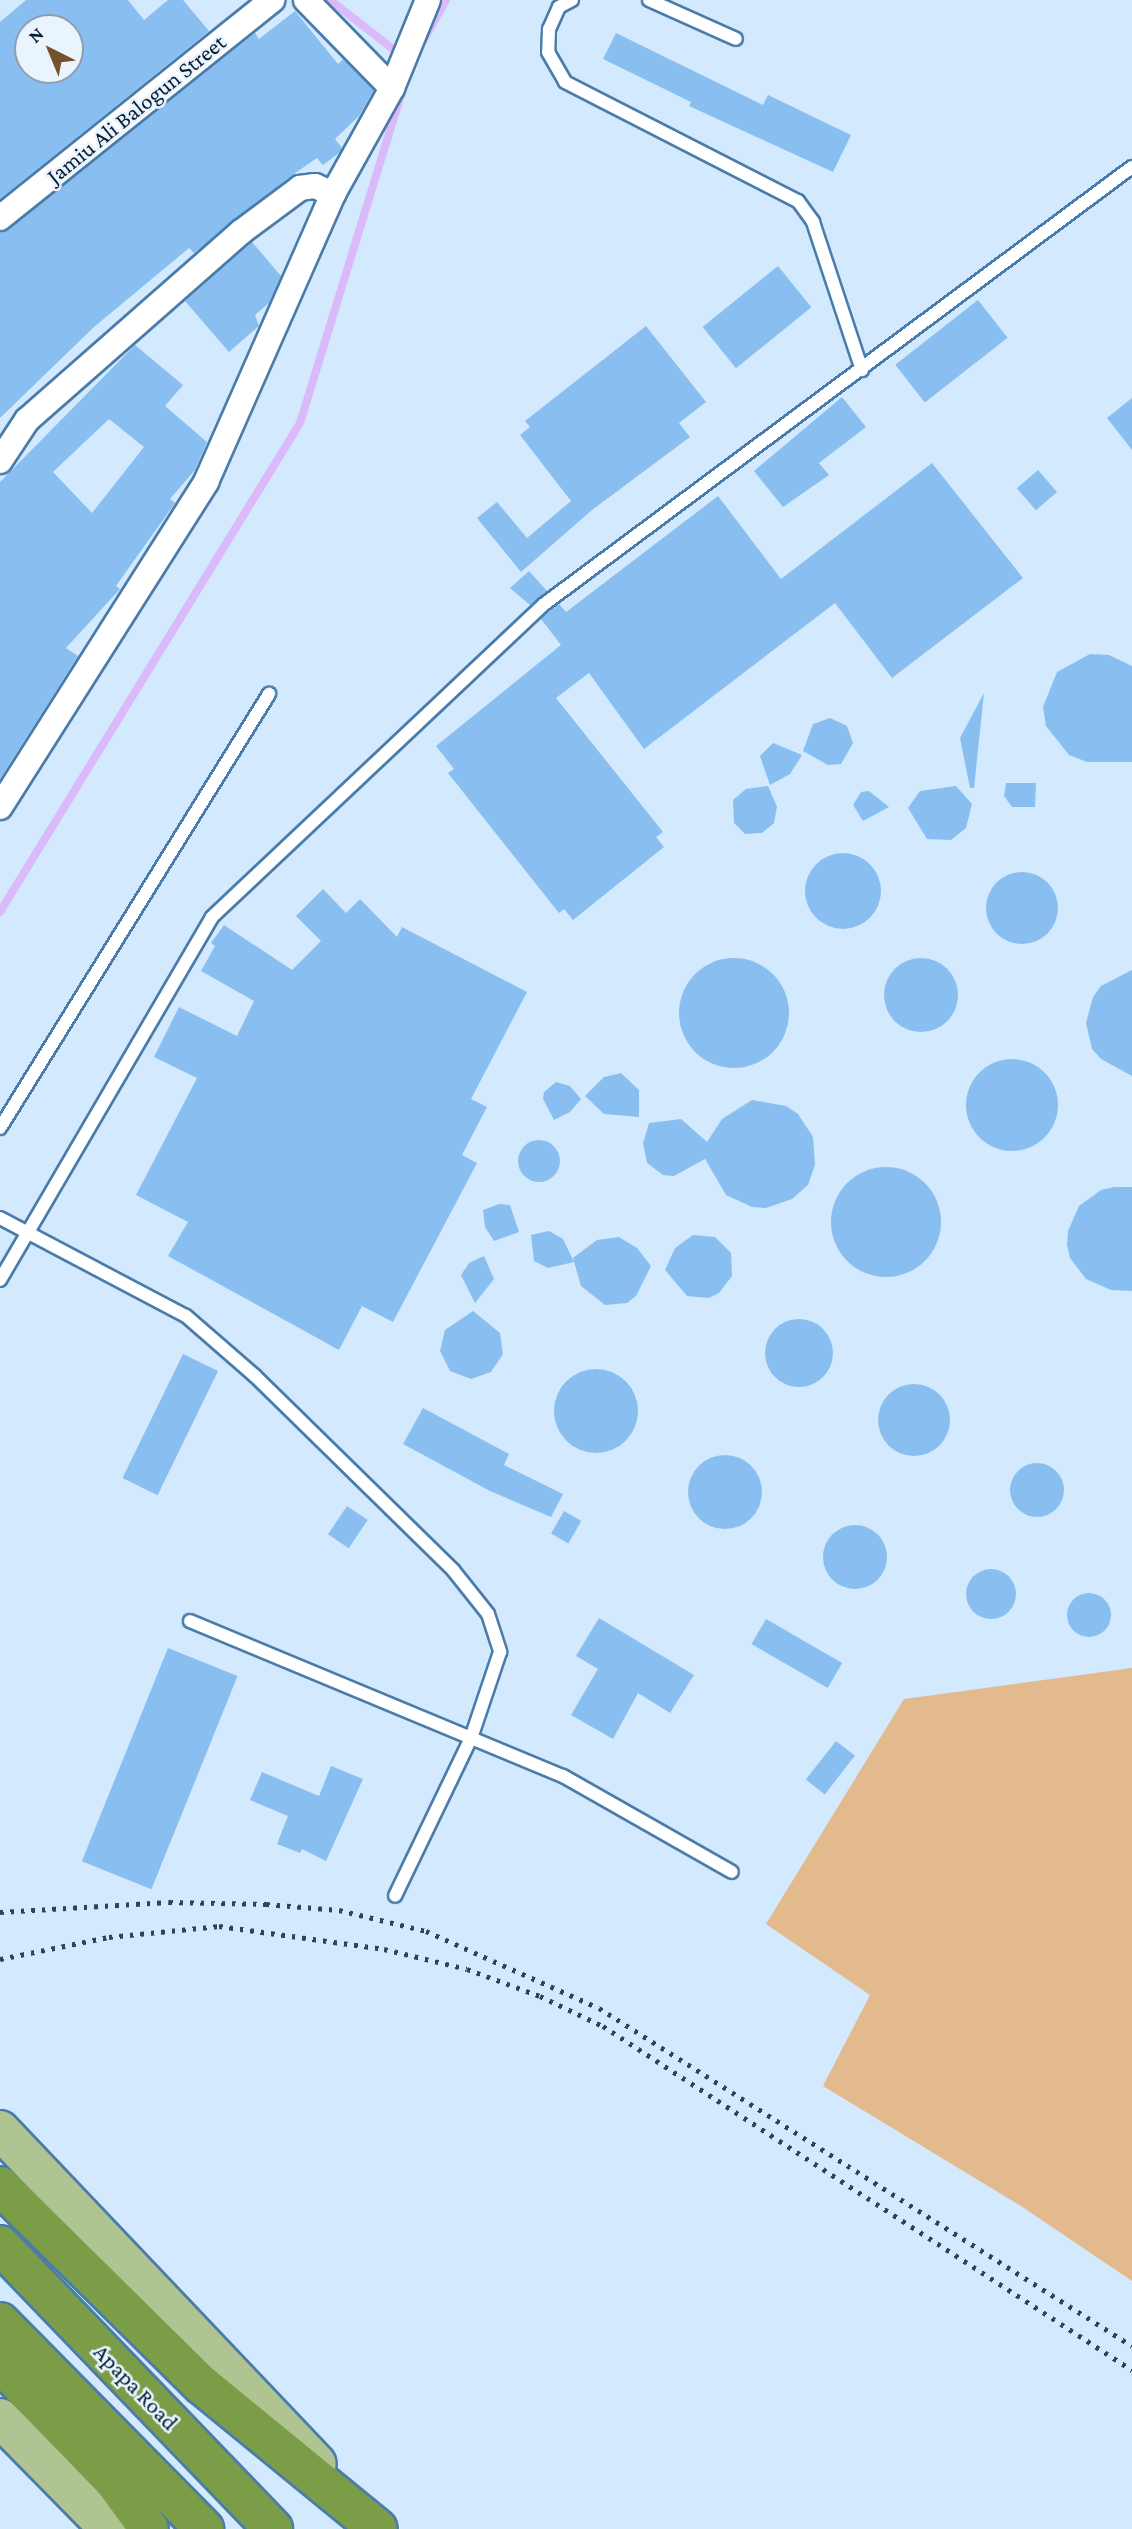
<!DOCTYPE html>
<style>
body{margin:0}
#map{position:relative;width:1132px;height:2529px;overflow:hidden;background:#d3e9fd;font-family:"Crimson Pro",serif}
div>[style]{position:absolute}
.green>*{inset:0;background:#e3b98e}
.stream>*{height:8px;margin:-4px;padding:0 4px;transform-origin:4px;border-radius:4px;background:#dabafa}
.building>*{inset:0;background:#89bff0;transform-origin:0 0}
.round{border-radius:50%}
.roads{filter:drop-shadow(2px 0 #497caa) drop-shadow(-2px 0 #497caa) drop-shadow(0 2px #497caa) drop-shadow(0 -2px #497caa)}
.lane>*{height:12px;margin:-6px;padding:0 6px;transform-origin:6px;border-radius:6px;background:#fff}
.street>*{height:24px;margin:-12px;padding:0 12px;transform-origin:12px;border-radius:12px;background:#fff}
.primary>*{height:38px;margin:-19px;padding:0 19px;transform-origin:19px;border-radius:19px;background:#b0c491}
.highway>*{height:38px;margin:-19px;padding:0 19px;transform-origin:19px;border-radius:19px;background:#7c9d47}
.rail>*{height:5px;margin-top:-2.5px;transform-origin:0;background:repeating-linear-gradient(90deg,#2e4457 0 3.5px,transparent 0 10.5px)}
span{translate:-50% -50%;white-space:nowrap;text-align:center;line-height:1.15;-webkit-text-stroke:5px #eaf4ff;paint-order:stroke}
.street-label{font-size:23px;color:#081d30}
.north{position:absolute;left:14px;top:14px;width:70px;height:70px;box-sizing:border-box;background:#eaf4ff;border:2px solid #909eac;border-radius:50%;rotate:317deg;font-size:19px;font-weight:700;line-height:28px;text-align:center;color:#081d30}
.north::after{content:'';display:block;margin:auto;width:24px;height:32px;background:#75522b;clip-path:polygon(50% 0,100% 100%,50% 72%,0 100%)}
</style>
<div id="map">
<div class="green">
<i style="clip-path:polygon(1132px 1668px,1132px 2281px,1021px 2206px,823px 2086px,870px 1995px,766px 1924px,904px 1699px)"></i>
</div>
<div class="stream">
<i style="left:330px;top:0;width:91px;rotate:37.9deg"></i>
<i style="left:423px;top:41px;width:47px;rotate:-60.7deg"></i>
<i style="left:0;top:912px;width:574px;rotate:-58.47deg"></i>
<i style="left:300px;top:423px;width:350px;rotate:-72.9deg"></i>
</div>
<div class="building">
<i style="clip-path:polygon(evenodd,26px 0,128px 0,144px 20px,168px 0,183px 0,209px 31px,0 199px,0 22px,26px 0,28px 28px,70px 28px,70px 70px,28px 70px,28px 28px)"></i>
<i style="clip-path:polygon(295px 11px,338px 64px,343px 59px,374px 90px,359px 116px,335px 139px,342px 148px,339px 153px,323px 165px,317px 158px,291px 176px,194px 253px,189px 248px,94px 327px,0 418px,0 233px,255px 33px,259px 39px)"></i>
<i style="clip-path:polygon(616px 33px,763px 105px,768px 95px,851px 135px,833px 172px,689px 106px,691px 102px,603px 59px)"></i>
<i style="clip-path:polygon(252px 242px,281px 276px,269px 303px,255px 315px,259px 326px,229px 352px,185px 301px)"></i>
<i style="left:778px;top:266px;width:53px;height:97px;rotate:51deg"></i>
<i style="left:978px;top:300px;width:48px;height:105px;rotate:52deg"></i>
<i style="clip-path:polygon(646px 326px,706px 402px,679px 423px,690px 437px,592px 510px,521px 572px,477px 518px,497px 502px,527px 538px,571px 501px,520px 435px,530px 427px,525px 421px)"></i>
<i style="clip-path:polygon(evenodd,135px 345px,183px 385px,165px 406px,207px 442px,195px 470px,170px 499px,175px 503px,116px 586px,120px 589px,66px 648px,78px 656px,0 779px,0 482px,135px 345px,109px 419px,144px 447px,92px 513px,53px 472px,109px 419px)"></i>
<i style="clip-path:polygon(842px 397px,866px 427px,819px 463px,829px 475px,783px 507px,754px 471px)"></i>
<i style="clip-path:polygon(1132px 398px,1132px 450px,1107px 418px)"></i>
<i style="clip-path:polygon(932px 463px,1023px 578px,892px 678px,835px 603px,644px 749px,589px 673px,556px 698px,663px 832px,656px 837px,664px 847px,573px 920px,564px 909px,559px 913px,448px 773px,454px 769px,436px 746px,561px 645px,541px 619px,549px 612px,559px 604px,566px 612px,718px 496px,781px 579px)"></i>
<i style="left:1038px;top:470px;width:29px;height:28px;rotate:49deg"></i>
<i style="clip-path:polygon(529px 571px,547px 591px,530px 605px,510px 588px)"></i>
<i style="clip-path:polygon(1090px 654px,1109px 655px,1132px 666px,1132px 762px,1087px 762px,1069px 755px,1046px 726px,1043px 707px,1057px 672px)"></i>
<i style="clip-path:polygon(984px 693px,974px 788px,970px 788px,960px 738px)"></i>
<i style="clip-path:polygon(830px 718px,847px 726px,853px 743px,841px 764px,828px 765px,803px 751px,813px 724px)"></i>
<i style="clip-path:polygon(773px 743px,802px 755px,790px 774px,770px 785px,760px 756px)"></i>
<i style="clip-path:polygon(1006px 783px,1036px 783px,1035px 807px,1012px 807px,1004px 796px)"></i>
<i style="clip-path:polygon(768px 786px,777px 807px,774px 823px,762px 833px,745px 834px,734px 823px,733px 800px,746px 789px)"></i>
<i style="clip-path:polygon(956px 786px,972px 804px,966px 828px,951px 840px,927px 839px,908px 808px,920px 791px)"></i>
<i style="clip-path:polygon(869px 791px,889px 807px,863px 821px,853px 805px,861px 792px)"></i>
<i class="round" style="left:805px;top:853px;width:76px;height:76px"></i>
<i class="round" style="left:986px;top:872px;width:72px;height:72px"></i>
<i style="clip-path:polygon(323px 889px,346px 913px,360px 899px,397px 937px,402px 927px,527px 992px,471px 1099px,487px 1107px,462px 1155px,477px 1163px,393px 1322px,362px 1306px,339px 1350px,168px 1256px,188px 1222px,136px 1195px,197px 1078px,154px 1057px,179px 1007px,237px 1036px,254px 1001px,201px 971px,215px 946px,211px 943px,224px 925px,292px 970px,321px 941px,296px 916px)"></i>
<i class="round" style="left:679px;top:958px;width:110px;height:110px"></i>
<i class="round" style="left:884px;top:958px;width:74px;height:74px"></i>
<i style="clip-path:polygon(1132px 970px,1132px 1076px,1101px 1059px,1092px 1049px,1086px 1023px,1093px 997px,1101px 986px)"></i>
<i class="round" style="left:966px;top:1059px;width:92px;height:92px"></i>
<i style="clip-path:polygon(621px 1073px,639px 1090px,639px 1117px,604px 1114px,585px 1096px,604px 1077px)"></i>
<i style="clip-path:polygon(556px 1082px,570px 1086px,581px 1099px,570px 1112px,554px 1120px,543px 1099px,544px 1092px)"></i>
<i style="clip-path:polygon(752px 1100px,786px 1106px,798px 1114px,813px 1137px,815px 1165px,808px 1185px,792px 1199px,766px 1208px,752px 1207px,726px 1195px,705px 1159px,674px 1176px,663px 1175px,647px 1163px,643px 1143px,649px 1123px,681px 1119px,707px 1142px,722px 1119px)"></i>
<i class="round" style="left:518px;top:1140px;width:42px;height:42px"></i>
<i class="round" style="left:831px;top:1167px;width:110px;height:110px"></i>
<i style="clip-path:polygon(1114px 1187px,1132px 1187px,1132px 1291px,1111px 1290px,1086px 1279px,1070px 1258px,1067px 1245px,1068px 1231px,1079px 1206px,1101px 1190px)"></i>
<i style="clip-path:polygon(499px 1204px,510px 1205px,519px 1232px,494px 1241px,485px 1227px,483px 1210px)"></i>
<i style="clip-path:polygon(549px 1231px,563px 1239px,574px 1262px,548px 1268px,534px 1261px,531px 1235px)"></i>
<i style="clip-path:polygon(693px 1235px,715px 1237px,731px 1253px,732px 1276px,719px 1293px,709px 1298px,687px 1296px,665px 1270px,675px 1248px)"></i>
<i style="clip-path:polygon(619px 1237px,637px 1248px,651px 1266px,636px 1296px,627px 1303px,605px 1305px,581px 1286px,573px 1258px,597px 1240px)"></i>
<i style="clip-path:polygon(484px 1256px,494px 1279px,475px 1303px,461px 1275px,469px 1263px)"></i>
<i style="clip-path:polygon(473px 1311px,500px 1333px,503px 1354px,491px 1372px,471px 1379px,450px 1371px,440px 1351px,445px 1330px)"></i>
<i class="round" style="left:765px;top:1319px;width:68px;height:68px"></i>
<i style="left:183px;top:1354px;width:39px;height:138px;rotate:26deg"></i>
<i class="round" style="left:554px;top:1369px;width:84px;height:84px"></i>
<i class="round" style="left:878px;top:1384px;width:72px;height:72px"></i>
<i style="clip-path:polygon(423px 1408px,509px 1454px,504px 1465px,563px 1494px,551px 1517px,490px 1491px,403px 1444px)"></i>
<i class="round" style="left:688px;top:1455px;width:74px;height:74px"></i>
<i class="round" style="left:1010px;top:1463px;width:54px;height:54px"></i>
<i style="left:347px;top:1506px;width:25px;height:34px;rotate:34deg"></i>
<i style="left:564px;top:1511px;width:20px;height:26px;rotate:30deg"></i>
<i class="round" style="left:823px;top:1525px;width:64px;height:64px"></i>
<i class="round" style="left:966px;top:1569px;width:50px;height:50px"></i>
<i class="round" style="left:1067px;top:1593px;width:44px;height:44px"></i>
<i style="clip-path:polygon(599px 1618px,694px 1675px,670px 1713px,638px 1693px,613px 1739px,571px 1715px,598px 1669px,576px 1656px)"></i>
<i style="left:766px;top:1619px;width:88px;height:29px;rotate:30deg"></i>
<i style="left:168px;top:1648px;width:75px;height:230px;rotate:22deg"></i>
<i style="left:836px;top:1741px;width:24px;height:49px;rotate:38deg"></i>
<i style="clip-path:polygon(331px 1766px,363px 1779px,326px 1861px,302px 1849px,300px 1853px,277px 1844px,288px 1816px,250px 1800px,262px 1772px,319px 1796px)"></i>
</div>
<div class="roads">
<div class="lane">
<i style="left:572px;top:0;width:15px;rotate:152deg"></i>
<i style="left:559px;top:7px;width:24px;rotate:114deg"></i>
<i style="left:549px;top:29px;width:23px;rotate:92deg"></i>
<i style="left:548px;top:52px;width:34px;rotate:60deg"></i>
<i style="left:565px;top:82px;width:262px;rotate:27.1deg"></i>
<i style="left:798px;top:201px;width:26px;rotate:54deg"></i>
<i style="left:813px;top:222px;width:156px;rotate:71.7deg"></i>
<i style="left:649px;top:0;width:95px;rotate:24.1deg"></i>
<i style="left:0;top:1128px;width:511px;rotate:-58.21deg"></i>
<i style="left:0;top:1218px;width:210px;rotate:27.8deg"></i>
<i style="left:186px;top:1316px;width:91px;rotate:41deg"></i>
<i style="left:255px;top:1376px;width:277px;rotate:44.4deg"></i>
<i style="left:453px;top:1570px;width:56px;rotate:51.5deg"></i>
<i style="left:488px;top:1614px;width:40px;rotate:72deg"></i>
<i style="left:500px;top:1652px;width:91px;rotate:108.6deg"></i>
<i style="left:471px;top:1738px;width:175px;rotate:115.7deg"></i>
<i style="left:0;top:1280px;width:420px;rotate:-59.7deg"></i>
<i style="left:212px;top:917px;width:455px;rotate:-43.3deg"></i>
<i style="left:543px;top:605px;width:734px;rotate:-36.64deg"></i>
<i style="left:190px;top:1621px;width:404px;rotate:22.6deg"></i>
<i style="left:563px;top:1776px;width:194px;rotate:29.6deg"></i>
</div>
<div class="street">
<i style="left:306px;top:0;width:123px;rotate:45.7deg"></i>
<i style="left:0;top:218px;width:349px;rotate:-38.7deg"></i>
<i style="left:0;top:461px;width:49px;rotate:-56.6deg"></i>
<i style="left:27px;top:420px;width:285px;rotate:-41.3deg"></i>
<i style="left:241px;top:232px;width:74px;rotate:-36.7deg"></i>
<i style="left:300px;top:188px;width:15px;rotate:-8deg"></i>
<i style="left:315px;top:186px;width:20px;rotate:24deg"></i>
<i style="left:0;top:807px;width:385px;rotate:-57.6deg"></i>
<i style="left:206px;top:482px;width:315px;rotate:-66.2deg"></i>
<i style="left:333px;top:194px;width:121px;rotate:-60.9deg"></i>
<i style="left:392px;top:88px;width:95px;rotate:-67.8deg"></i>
</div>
<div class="primary">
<i style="left:0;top:2130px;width:460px;rotate:46.5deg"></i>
<i style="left:0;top:2418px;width:156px;rotate:45.5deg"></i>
</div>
<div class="highway">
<i style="left:0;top:2186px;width:284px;rotate:44.6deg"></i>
<i style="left:202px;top:2385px;width:227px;rotate:39.3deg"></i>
<i style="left:0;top:2245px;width:394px;rotate:46.1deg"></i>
<i style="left:0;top:2322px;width:291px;rotate:45.4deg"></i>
<i style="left:0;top:2363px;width:164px;rotate:46deg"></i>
<i style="left:114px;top:2481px;width:59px;rotate:53.9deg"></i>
</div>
</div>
<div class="rail">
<i style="left:0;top:1912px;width:169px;rotate:-3.4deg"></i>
<i style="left:169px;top:1902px;width:97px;rotate:1.2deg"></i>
<i style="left:266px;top:1904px;width:73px;rotate:4.7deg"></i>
<i style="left:339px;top:1910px;width:89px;rotate:13.6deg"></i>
<i style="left:426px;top:1931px;width:189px;rotate:24deg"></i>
<i style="left:599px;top:2008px;width:631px;rotate:32.38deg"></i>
<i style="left:0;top:1959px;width:111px;rotate:-11.4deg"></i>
<i style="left:109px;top:1937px;width:111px;rotate:-5.7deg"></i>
<i style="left:219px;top:1926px;width:167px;rotate:7.9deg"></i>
<i style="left:384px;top:1949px;width:85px;rotate:13.5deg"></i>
<i style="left:467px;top:1969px;width:78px;rotate:20.3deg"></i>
<i style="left:540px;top:1996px;width:70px;rotate:25.5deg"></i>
<i style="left:603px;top:2026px;width:631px;rotate:33.04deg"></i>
</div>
<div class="street-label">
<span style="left:136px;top:109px;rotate:-39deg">Jamiu Ali Balogun Street</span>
<span style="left:136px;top:2387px;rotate:46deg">Apapa Road</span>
</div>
<div class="north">N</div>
</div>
